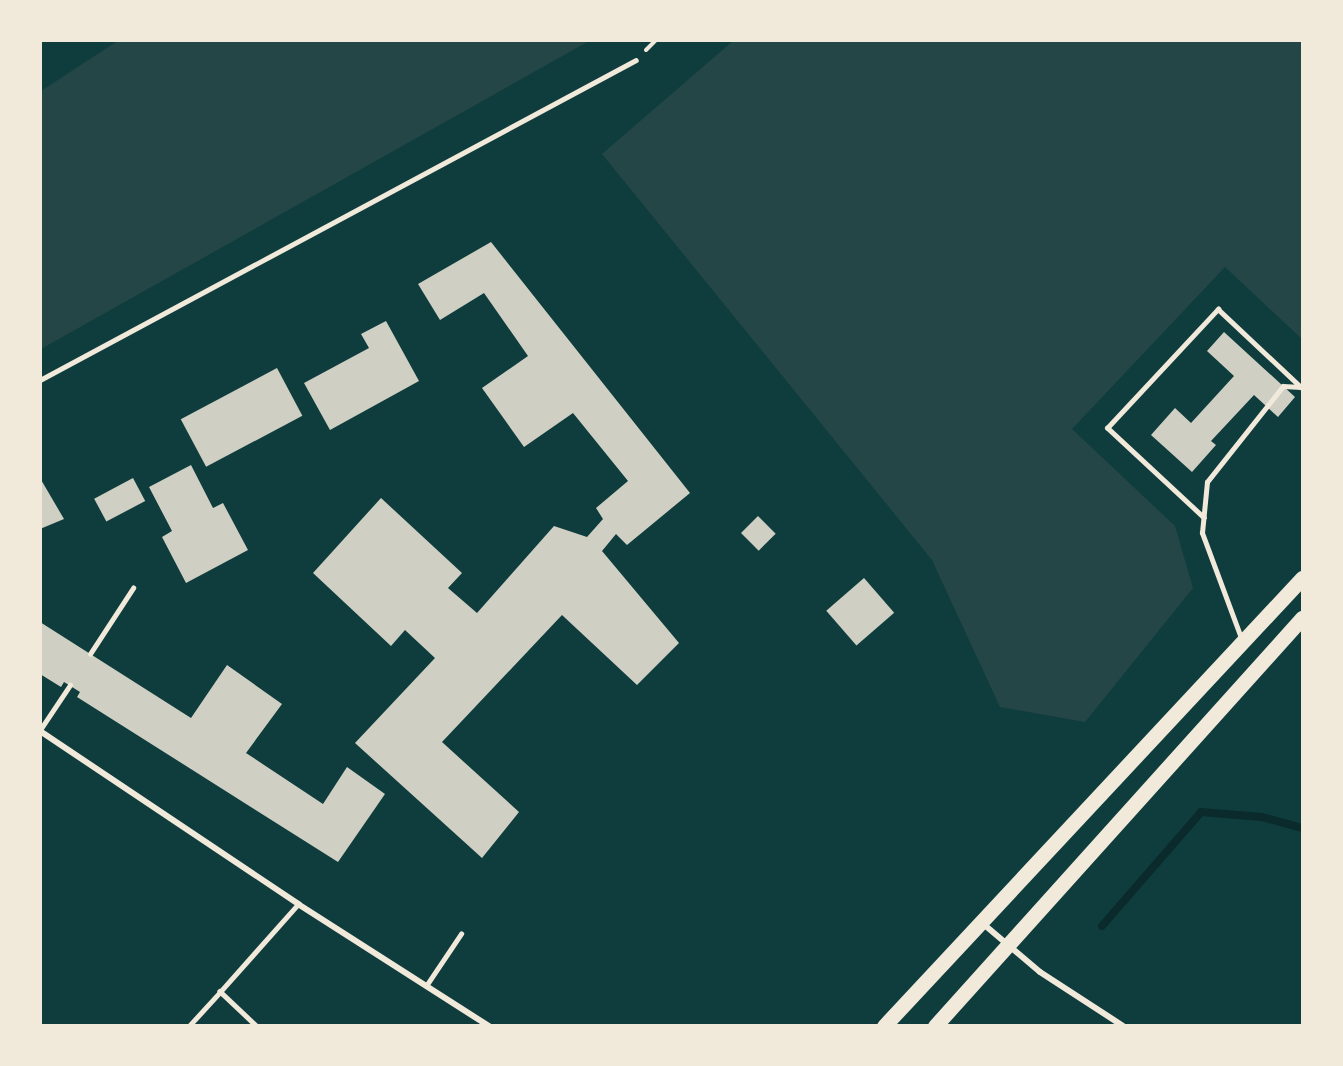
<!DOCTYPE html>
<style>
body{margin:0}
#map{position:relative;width:1343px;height:1066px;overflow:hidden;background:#0f3d3e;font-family:"Work Sans",sans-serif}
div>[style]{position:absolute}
.green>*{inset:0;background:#244646}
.stream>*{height:8px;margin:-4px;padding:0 4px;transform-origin:4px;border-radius:4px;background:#0a2a2b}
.building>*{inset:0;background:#cfcfc3;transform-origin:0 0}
.path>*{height:4px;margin:-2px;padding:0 2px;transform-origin:2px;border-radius:2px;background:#f1e9da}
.service>*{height:4.5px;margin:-2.25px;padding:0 2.25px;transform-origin:2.25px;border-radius:2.25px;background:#f1e9da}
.minor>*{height:6px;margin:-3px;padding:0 3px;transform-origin:3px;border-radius:3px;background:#f1e9da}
.primary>*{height:15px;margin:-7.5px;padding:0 7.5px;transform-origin:7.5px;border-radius:7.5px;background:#f1e9da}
span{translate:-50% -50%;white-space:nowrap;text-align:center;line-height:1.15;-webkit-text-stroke:4.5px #f1e9da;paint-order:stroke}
.frame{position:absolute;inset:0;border:42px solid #f1e9da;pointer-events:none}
</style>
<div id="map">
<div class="green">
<i style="clip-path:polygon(119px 40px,589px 40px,589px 41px,41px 349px,41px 91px)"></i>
<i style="clip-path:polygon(733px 41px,1302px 41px,1302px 339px,1225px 267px,1072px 429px,1175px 526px,1193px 588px,1085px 722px,1000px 707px,932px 560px,602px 154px)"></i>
</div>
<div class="stream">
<i style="left:1102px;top:926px;width:151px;rotate:-49deg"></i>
<i style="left:1201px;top:812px;width:61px;rotate:4.7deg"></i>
<i style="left:1262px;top:817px;width:41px;rotate:15.4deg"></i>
</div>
<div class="building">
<i style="clip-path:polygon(491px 242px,690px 493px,627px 545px,616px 534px,602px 551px,679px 643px,637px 685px,562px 615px,442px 742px,519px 812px,482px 858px,355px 743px,435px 658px,405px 630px,391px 646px,313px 573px,381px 498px,462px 573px,448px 588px,477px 613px,554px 526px,587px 537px,603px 519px,596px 508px,628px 481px,573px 413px,524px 447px,482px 388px,528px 356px,484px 293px,440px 320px,418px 284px)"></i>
<i style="clip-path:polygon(386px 321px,419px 381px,330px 430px,304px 383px,369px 348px,361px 334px)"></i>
<i style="clip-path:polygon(1224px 332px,1295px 397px,1278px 417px,1254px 395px,1211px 441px,1216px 445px,1192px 472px,1151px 435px,1175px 408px,1191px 423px,1234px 376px,1207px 351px)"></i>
<i style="left:277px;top:368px;width:54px;height:109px;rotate:62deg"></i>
<i style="clip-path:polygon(191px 465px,213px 508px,223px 503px,248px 550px,186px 583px,162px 537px,172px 531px,149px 487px)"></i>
<i style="clip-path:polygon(40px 478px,64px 519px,40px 529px)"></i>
<i style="left:133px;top:478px;width:26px;height:44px;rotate:62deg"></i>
<i style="left:758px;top:516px;width:25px;height:24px;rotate:45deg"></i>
<i style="left:864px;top:578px;width:46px;height:50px;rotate:49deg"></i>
<i style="clip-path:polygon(40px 622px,191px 718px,227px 665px,282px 704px,246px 753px,323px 804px,347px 767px,385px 794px,338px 862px,77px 697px,80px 692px,64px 682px,61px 687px,40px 674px)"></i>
</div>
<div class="path">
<i style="left:646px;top:50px;width:14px;rotate:-45deg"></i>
</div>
<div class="service">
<i style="left:40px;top:380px;width:676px;rotate:-28.23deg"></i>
<i style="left:1204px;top:518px;width:132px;rotate:-137.1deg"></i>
<i style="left:1107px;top:428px;width:163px;rotate:-47deg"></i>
<i style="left:1218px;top:309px;width:114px;rotate:43.2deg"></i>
<i style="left:1241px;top:638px;width:112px;rotate:-110.4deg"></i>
<i style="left:1202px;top:533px;width:51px;rotate:-84.4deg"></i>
<i style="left:1207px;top:482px;width:122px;rotate:-51.6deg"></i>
<i style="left:1283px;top:386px;width:18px;rotate:3deg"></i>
<i style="left:90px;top:654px;width:79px;rotate:-56.9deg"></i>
<i style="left:40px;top:730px;width:54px;rotate:-56.3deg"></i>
<i style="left:426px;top:986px;width:63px;rotate:-56.1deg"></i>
<i style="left:189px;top:1026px;width:46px;rotate:-47.6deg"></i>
<i style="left:256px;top:1026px;width:50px;rotate:-136.6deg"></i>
<i style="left:220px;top:992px;width:118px;rotate:-48.4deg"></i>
</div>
<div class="minor">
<i style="left:40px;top:731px;width:311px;rotate:33.8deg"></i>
<i style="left:298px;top:904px;width:227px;rotate:32.6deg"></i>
<i style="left:981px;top:922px;width:77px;rotate:40.3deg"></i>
<i style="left:1040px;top:972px;width:99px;rotate:33deg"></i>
</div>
<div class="primary">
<i style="left:884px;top:1026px;width:613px;rotate:-46.98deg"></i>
<i style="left:935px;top:1026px;width:549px;rotate:-48.03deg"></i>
</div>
<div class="frame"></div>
</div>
